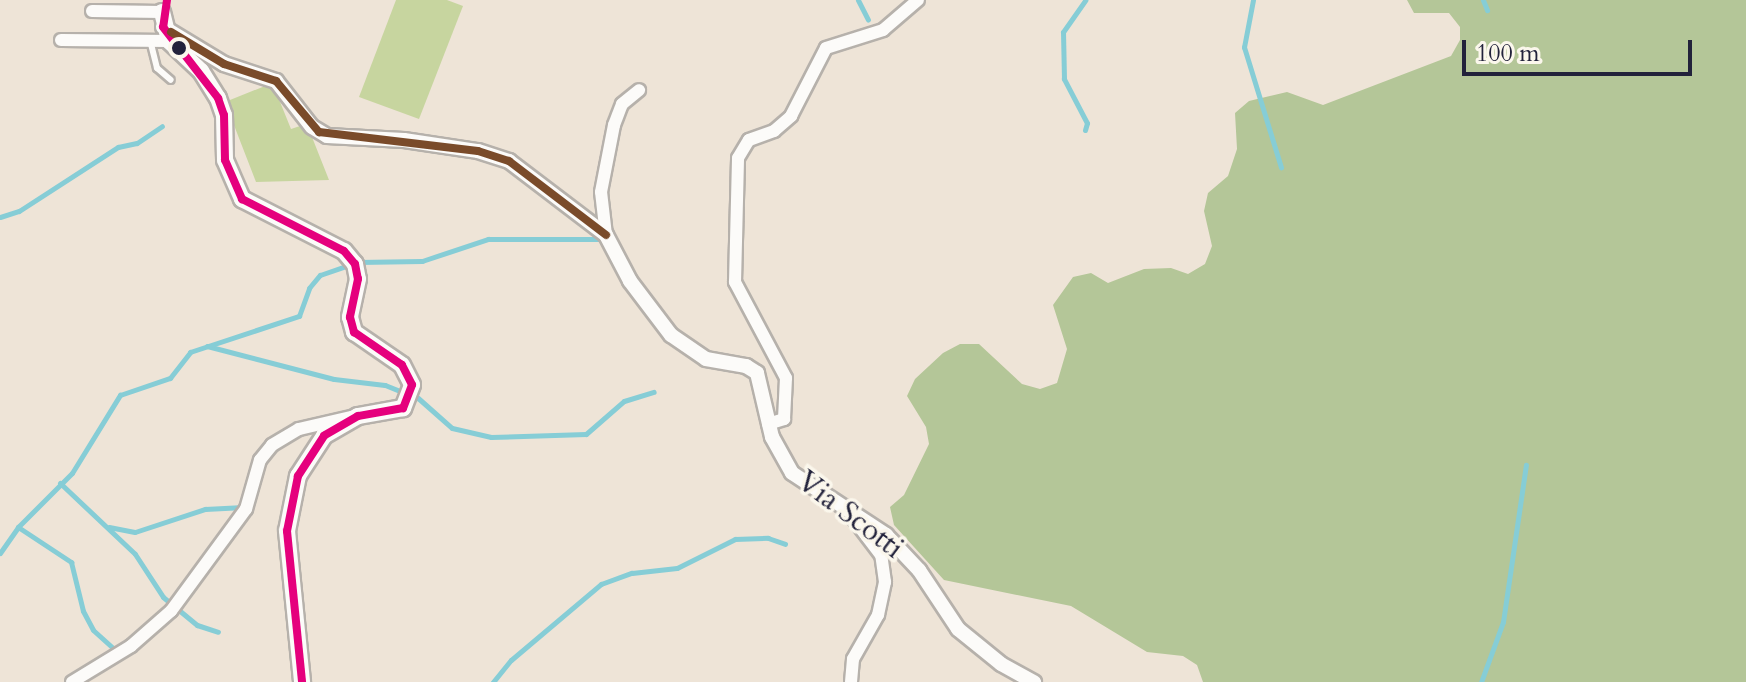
<!DOCTYPE html>
<style>
body{margin:0}
#map{position:relative;width:1746px;height:682px;overflow:hidden;background:#eee4d7;font-family:Cardo,serif}
div>[style]{position:absolute}
.green>*{inset:0;background:#c7d59f}
.forest>*{inset:0;background:#b4c698}
.stream>*{height:5px;margin:-2.5px;padding:0 2.5px;transform-origin:2.5px;border-radius:2.5px;background:#86cdd6}
.roads{filter:drop-shadow(2px 0 #b6b1ab) drop-shadow(-2px 0 #b6b1ab) drop-shadow(0 2px #b6b1ab) drop-shadow(0 -2px #b6b1ab)}
.service>*{height:6px;margin:-3px;padding:0 3px;transform-origin:3px;border-radius:3px;background:#fcfbf9}
.minor>*{height:12px;margin:-6px;padding:0 6px;transform-origin:6px;border-radius:6px;background:#fcfbf9}
.tertiary>*{height:14px;margin:-7px;padding:0 7px;transform-origin:7px;border-radius:7px;background:#fcfbf9}
.secondary>*{height:16px;margin:-8px;padding:0 8px;transform-origin:8px;border-radius:8px;background:#fcfbf9}
.bus-1>*{height:8px;margin:-4px;padding:0 4px;transform-origin:4px;border-radius:4px;background:#e5007d}
.bus-2>*{height:8px;margin:-4px;padding:0 4px;transform-origin:4px;border-radius:4px;background:#7a4b2a}
.dots>*{width:22px;height:22px;translate:-50% -50%;box-sizing:border-box;border:4px solid #fbf7ec;border-radius:50%}
span{translate:-50% -50%;white-space:nowrap;text-align:center;line-height:1.15;-webkit-text-stroke:7px #fbf7ec;paint-order:stroke}
.street-label{font-size:30px;color:#22223b}
.scale{position:absolute;left:1462px;top:40px;width:230px;height:36px;box-sizing:border-box;border:4px solid #22223b;border-top:0;padding-left:10px;font-size:24px;line-height:28px;white-space:nowrap;color:#22223b;-webkit-text-stroke:6px #fbf7ec;paint-order:stroke}
</style>
<div id="map">
<div class="green">
<i style="clip-path:polygon(396px 0,447px 0,463px 6px,419px 119px,359px 97px)"></i>
<i style="clip-path:polygon(265px 86px,276px 92px,291px 129px,303px 125px,310px 132px,329px 180px,256px 182px,225px 102px)"></i>
</div>
<div class="forest">
<i style="clip-path:polygon(1407px 0,1746px 0,1746px 682px,1203px 682px,1197px 665px,1183px 656px,1147px 652px,1071px 606px,944px 580px,894px 525px,890px 507px,904px 495px,929px 444px,926px 427px,907px 396px,915px 379px,943px 353px,960px 344px,979px 344px,1022px 384px,1040px 389px,1057px 383px,1067px 349px,1053px 305px,1073px 277px,1091px 273px,1108px 283px,1144px 269px,1171px 268px,1188px 274px,1205px 264px,1212px 246px,1204px 211px,1208px 193px,1228px 176px,1237px 149px,1235px 113px,1249px 101px,1287px 92px,1323px 105px,1451px 56px,1460px 40px,1460px 27px,1449px 13px,1414px 13px)"></i>
</div>
<div class="stream">
<i style="left:858px;top:0;width:22px;rotate:63deg"></i>
<i style="left:1253px;top:0;width:48px;rotate:100.8deg"></i>
<i style="left:1244px;top:47px;width:126px;rotate:72.9deg"></i>
<i style="left:1483px;top:0;width:11px;rotate:68deg"></i>
<i style="left:1085px;top:130px;width:7px;rotate:-74deg"></i>
<i style="left:1087px;top:123px;width:50px;rotate:-117.6deg"></i>
<i style="left:1064px;top:79px;width:47px;rotate:-91.2deg"></i>
<i style="left:1063px;top:32px;width:39px;rotate:-55deg"></i>
<i style="left:0;top:217px;width:20px;rotate:-18deg"></i>
<i style="left:19px;top:211px;width:118px;rotate:-32.9deg"></i>
<i style="left:118px;top:147px;width:19px;rotate:-12deg"></i>
<i style="left:137px;top:143px;width:30px;rotate:-34deg"></i>
<i style="left:358px;top:262px;width:64px;rotate:-0.9deg"></i>
<i style="left:422px;top:261px;width:70px;rotate:-18.4deg"></i>
<i style="left:488px;top:239px;width:116px"></i>
<i style="left:207px;top:346px;width:131px;rotate:14.6deg"></i>
<i style="left:334px;top:379px;width:51px;rotate:6.7deg"></i>
<i style="left:385px;top:385px;width:35px;rotate:22deg"></i>
<i style="left:418px;top:398px;width:45px;rotate:41.4deg"></i>
<i style="left:452px;top:428px;width:40px;rotate:13deg"></i>
<i style="left:491px;top:437px;width:95px;rotate:-1.8deg"></i>
<i style="left:586px;top:434px;width:50px;rotate:-41deg"></i>
<i style="left:624px;top:401px;width:31px;rotate:-17deg"></i>
<i style="left:60px;top:483px;width:103px;rotate:43.4deg"></i>
<i style="left:135px;top:554px;width:51px;rotate:56.9deg"></i>
<i style="left:163px;top:597px;width:44px;rotate:39.5deg"></i>
<i style="left:197px;top:625px;width:22px;rotate:18deg"></i>
<i style="left:18px;top:527px;width:64px;rotate:33.4deg"></i>
<i style="left:71px;top:562px;width:50px;rotate:76.2deg"></i>
<i style="left:83px;top:611px;width:21px;rotate:62deg"></i>
<i style="left:93px;top:630px;width:28px;rotate:42deg"></i>
<i style="left:109px;top:527px;width:26px;rotate:11deg"></i>
<i style="left:135px;top:532px;width:74px;rotate:-18.2deg"></i>
<i style="left:205px;top:509px;width:34px;rotate:-3deg"></i>
<i style="left:0;top:553px;width:32px;rotate:-55deg"></i>
<i style="left:18px;top:527px;width:76px;rotate:-45deg"></i>
<i style="left:72px;top:473px;width:92px;rotate:-58.4deg"></i>
<i style="left:120px;top:395px;width:53px;rotate:-18.8deg"></i>
<i style="left:170px;top:378px;width:33px;rotate:-52deg"></i>
<i style="left:190px;top:352px;width:115px;rotate:-18.3deg"></i>
<i style="left:299px;top:316px;width:30px;rotate:-70deg"></i>
<i style="left:309px;top:288px;width:17px;rotate:-50deg"></i>
<i style="left:320px;top:275px;width:31px;rotate:-19deg"></i>
<i style="left:493px;top:682px;width:28px;rotate:-51deg"></i>
<i style="left:511px;top:660px;width:118px;rotate:-40.2deg"></i>
<i style="left:601px;top:584px;width:33px;rotate:-20deg"></i>
<i style="left:632px;top:573px;width:45px;rotate:-6.3deg"></i>
<i style="left:677px;top:568px;width:65px;rotate:-26.6deg"></i>
<i style="left:735px;top:539px;width:33px;rotate:-2deg"></i>
<i style="left:768px;top:538px;width:18px;rotate:19deg"></i>
<i style="left:1481px;top:682px;width:64px;rotate:-69.9deg"></i>
<i style="left:1503px;top:622px;width:159px;rotate:-81.7deg"></i>
</div>
<div class="roads">
<div class="service">
<i style="left:150px;top:40px;width:29px;rotate:76deg"></i>
<i style="left:157px;top:68px;width:18px;rotate:41deg"></i>
</div>
<div class="minor">
<i style="left:92px;top:11px;width:70px;rotate:0.8deg"></i>
<i style="left:61px;top:40px;width:108px;rotate:0.5deg"></i>
<i style="left:606px;top:235px;width:43px;rotate:-96.6deg"></i>
<i style="left:601px;top:192px;width:68px;rotate:-79deg"></i>
<i style="left:614px;top:125px;width:22px;rotate:-69deg"></i>
<i style="left:622px;top:104px;width:22px;rotate:-39deg"></i>
<i style="left:768px;top:424px;width:17px;rotate:-17deg"></i>
<i style="left:784px;top:419px;width:41px;rotate:-87.2deg"></i>
<i style="left:786px;top:378px;width:109px;rotate:-118deg"></i>
<i style="left:735px;top:282px;width:124px;rotate:-88.6deg"></i>
<i style="left:738px;top:158px;width:21px;rotate:-59deg"></i>
<i style="left:749px;top:140px;width:27px;rotate:-20deg"></i>
<i style="left:774px;top:131px;width:23px;rotate:-41deg"></i>
<i style="left:791px;top:116px;width:76px;rotate:-62.8deg"></i>
<i style="left:826px;top:48px;width:60px;rotate:-17.5deg"></i>
<i style="left:883px;top:30px;width:46px;rotate:-40.6deg"></i>
<i style="left:72px;top:682px;width:69px;rotate:-31.4deg"></i>
<i style="left:131px;top:646px;width:53px;rotate:-41.2deg"></i>
<i style="left:171px;top:611px;width:127px;rotate:-53.7deg"></i>
<i style="left:246px;top:509px;width:51px;rotate:-74.1deg"></i>
<i style="left:260px;top:460px;width:19px;rotate:-51deg"></i>
<i style="left:272px;top:445px;width:31px;rotate:-31deg"></i>
<i style="left:299px;top:429px;width:57px;rotate:-13.1deg"></i>
<i style="left:851px;top:682px;width:23px;rotate:-85deg"></i>
<i style="left:853px;top:659px;width:51px;rotate:-60.4deg"></i>
<i style="left:878px;top:615px;width:34px;rotate:-78deg"></i>
<i style="left:885px;top:582px;width:27px;rotate:-98deg"></i>
<i style="left:881px;top:555px;width:48px;rotate:-127.3deg"></i>
</div>
<div class="tertiary">
<i style="left:163px;top:27px;width:71px;rotate:31.2deg"></i>
<i style="left:224px;top:64px;width:55px;rotate:18.1deg"></i>
<i style="left:276px;top:81px;width:58px;rotate:52deg"></i>
<i style="left:312px;top:127px;width:17px;rotate:31deg"></i>
<i style="left:327px;top:136px;width:77px;rotate:3deg"></i>
<i style="left:404px;top:140px;width:75px;rotate:8.5deg"></i>
<i style="left:478px;top:151px;width:33px;rotate:18deg"></i>
<i style="left:509px;top:161px;width:122px;rotate:37.3deg"></i>
<i style="left:606px;top:235px;width:52px;rotate:62.4deg"></i>
<i style="left:630px;top:281px;width:68px;rotate:52.8deg"></i>
<i style="left:671px;top:335px;width:42px;rotate:34.4deg"></i>
<i style="left:706px;top:359px;width:41px;rotate:9.9deg"></i>
<i style="left:746px;top:366px;width:13px;rotate:32deg"></i>
<i style="left:757px;top:373px;width:66px;rotate:76.8deg"></i>
<i style="left:772px;top:437px;width:41px;rotate:60.9deg"></i>
<i style="left:792px;top:473px;width:113px;rotate:33.4deg"></i>
<i style="left:886px;top:535px;width:48px;rotate:46.7deg"></i>
<i style="left:919px;top:570px;width:71px;rotate:56.5deg"></i>
<i style="left:958px;top:629px;width:55px;rotate:39.1deg"></i>
<i style="left:1001px;top:664px;width:38px;rotate:29deg"></i>
</div>
<div class="secondary">
<i style="left:162px;top:12px;width:30px;rotate:76deg"></i>
<i style="left:169px;top:41px;width:44px;rotate:43.2deg"></i>
<i style="left:201px;top:71px;width:32px;rotate:58deg"></i>
<i style="left:218px;top:98px;width:18px;rotate:71deg"></i>
<i style="left:224px;top:115px;width:45px;rotate:88.7deg"></i>
<i style="left:225px;top:160px;width:43px;rotate:66.4deg"></i>
<i style="left:242px;top:199px;width:114px;rotate:27deg"></i>
<i style="left:344px;top:251px;width:17px;rotate:50deg"></i>
<i style="left:355px;top:264px;width:15px;rotate:79deg"></i>
<i style="left:358px;top:279px;width:39px;rotate:102deg"></i>
<i style="left:350px;top:317px;width:16px;rotate:75deg"></i>
<i style="left:354px;top:332px;width:58px;rotate:34.5deg"></i>
<i style="left:402px;top:365px;width:22px;rotate:63deg"></i>
<i style="left:412px;top:385px;width:25px;rotate:111deg"></i>
<i style="left:403px;top:408px;width:46px;rotate:169.9deg"></i>
<i style="left:358px;top:416px;width:39px;rotate:150deg"></i>
<i style="left:324px;top:436px;width:48px;rotate:123deg"></i>
<i style="left:298px;top:476px;width:56px;rotate:101.3deg"></i>
<i style="left:287px;top:531px;width:152px;rotate:84.3deg"></i>
</div>
</div>
<div class="bus-1">
<i style="left:167px;top:0;width:27px;rotate:98deg"></i>
<i style="left:163px;top:27px;width:90px;rotate:52.2deg"></i>
<i style="left:218px;top:98px;width:18px;rotate:71deg"></i>
<i style="left:224px;top:115px;width:45px;rotate:88.7deg"></i>
<i style="left:225px;top:160px;width:43px;rotate:66.4deg"></i>
<i style="left:242px;top:199px;width:114px;rotate:27deg"></i>
<i style="left:344px;top:251px;width:17px;rotate:50deg"></i>
<i style="left:355px;top:264px;width:15px;rotate:79deg"></i>
<i style="left:358px;top:279px;width:39px;rotate:102deg"></i>
<i style="left:350px;top:317px;width:16px;rotate:75deg"></i>
<i style="left:354px;top:332px;width:58px;rotate:34.5deg"></i>
<i style="left:402px;top:365px;width:22px;rotate:63deg"></i>
<i style="left:412px;top:385px;width:25px;rotate:111deg"></i>
<i style="left:403px;top:408px;width:46px;rotate:169.9deg"></i>
<i style="left:358px;top:416px;width:39px;rotate:150deg"></i>
<i style="left:324px;top:436px;width:48px;rotate:123deg"></i>
<i style="left:298px;top:476px;width:56px;rotate:101.3deg"></i>
<i style="left:287px;top:531px;width:152px;rotate:84.3deg"></i>
</div>
<div class="bus-2">
<i style="left:171px;top:32px;width:62px;rotate:31.1deg"></i>
<i style="left:224px;top:64px;width:55px;rotate:18.1deg"></i>
<i style="left:276px;top:81px;width:67px;rotate:49.9deg"></i>
<i style="left:319px;top:132px;width:160px;rotate:6.8deg"></i>
<i style="left:478px;top:151px;width:33px;rotate:18deg"></i>
<i style="left:509px;top:161px;width:122px;rotate:37.3deg"></i>
</div>
<div class="dots">
<i style="left:179px;top:48px;background:#22223b"></i>
</div>
<div class="street-label">
<span style="left:850px;top:515px;rotate:37deg">Via Scotti</span>
</div>
<div class="scale">100 m</div>
</div>
